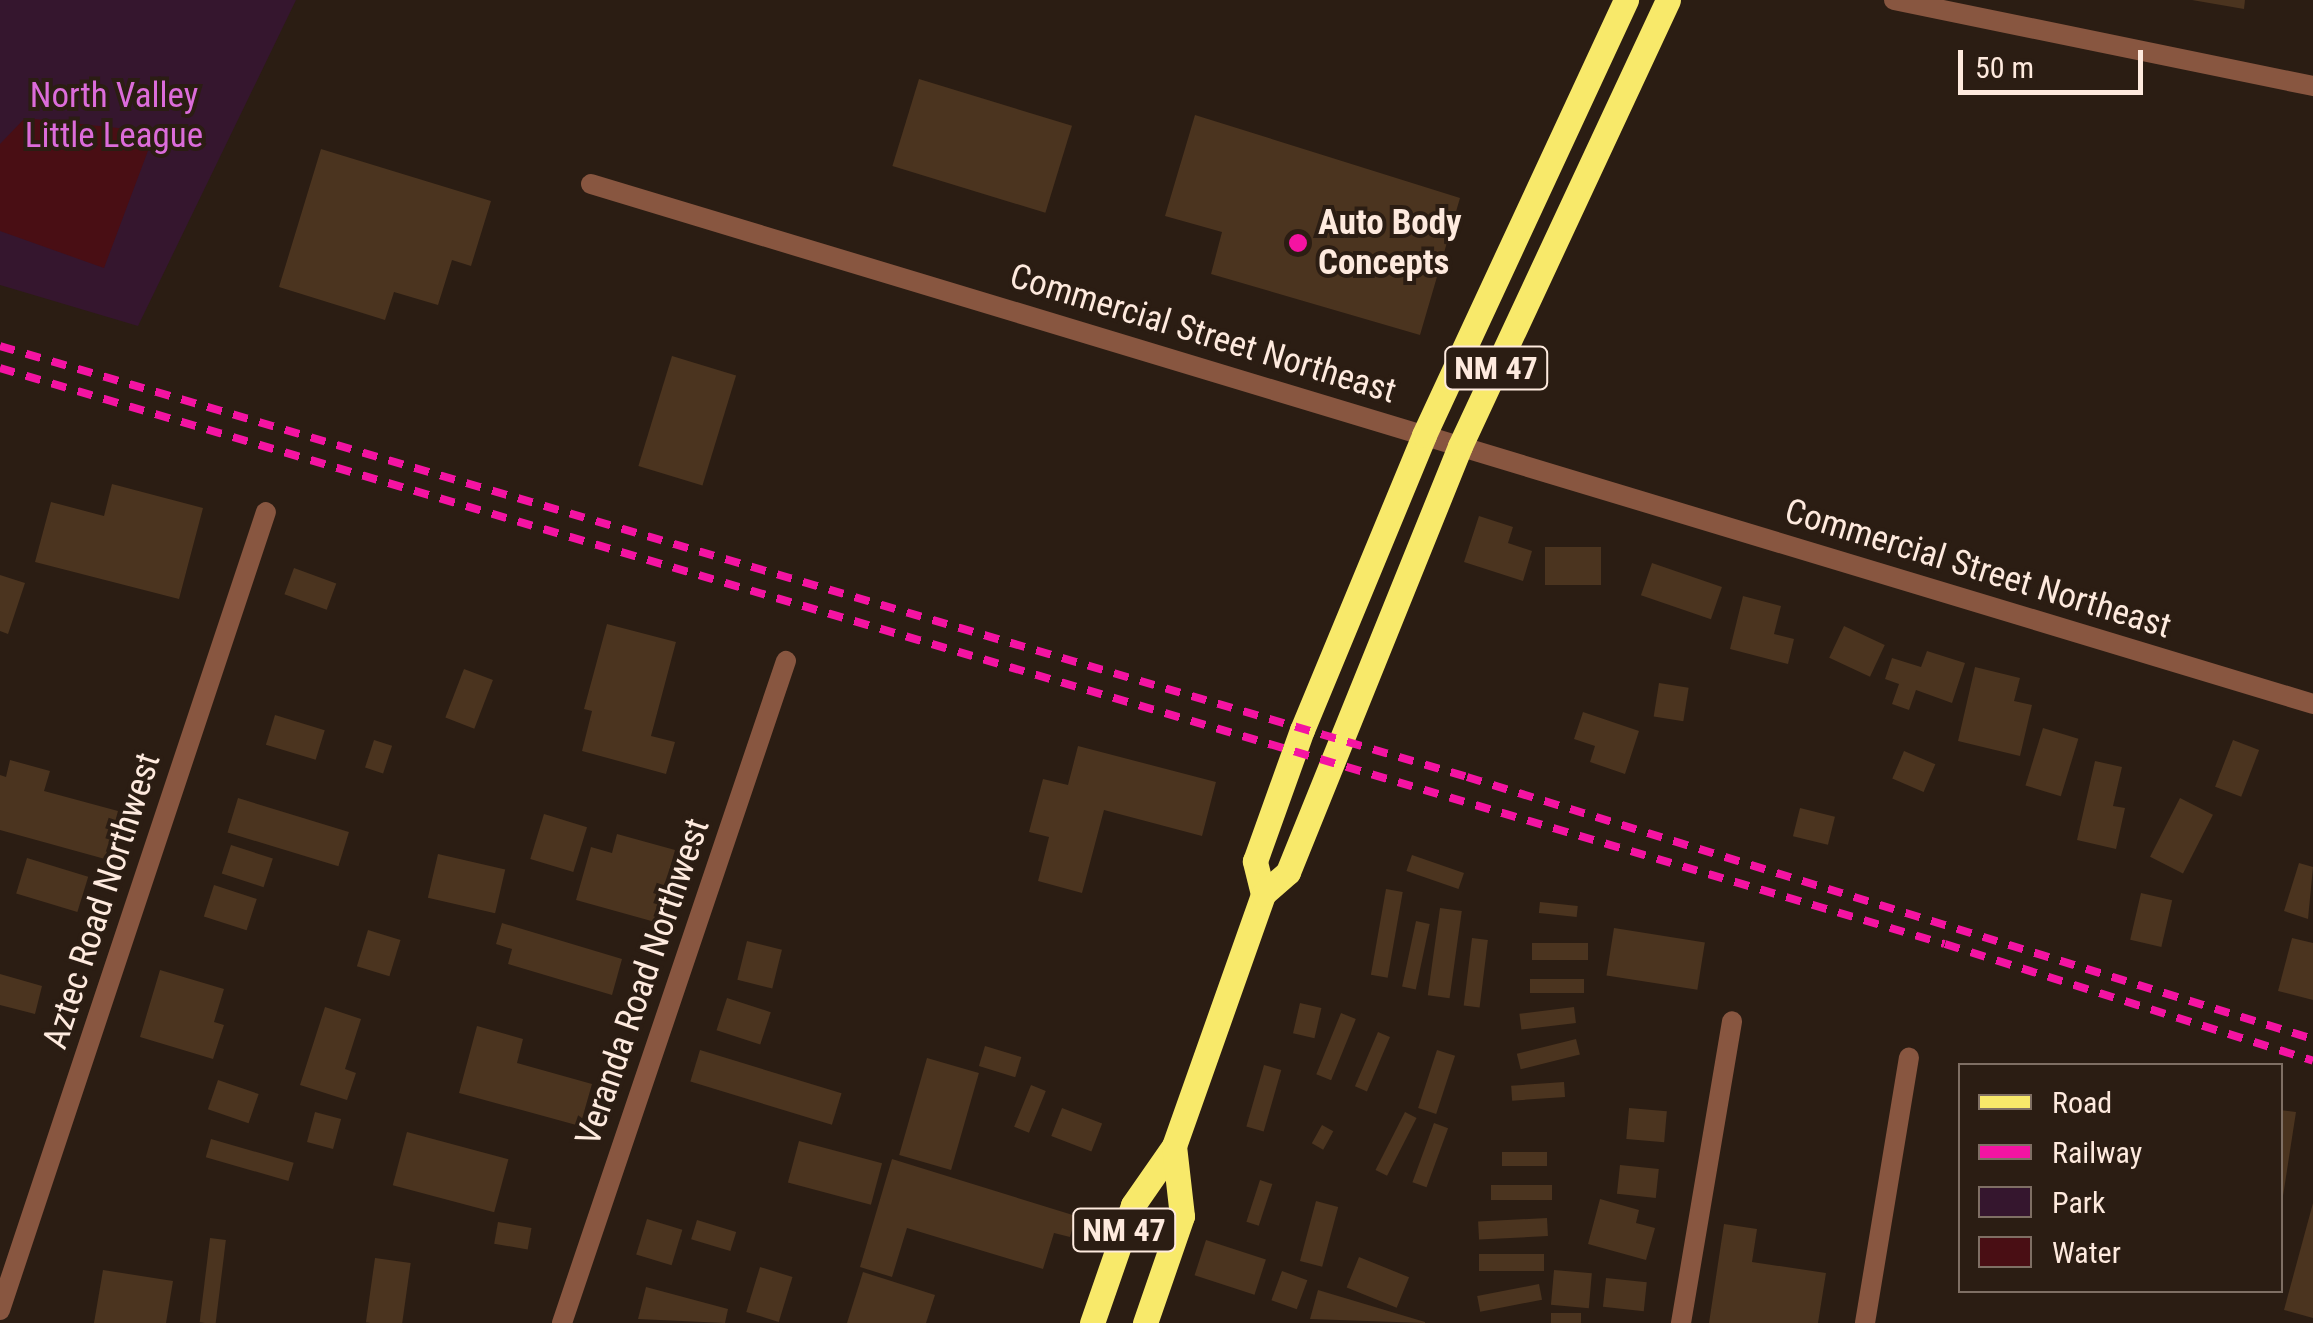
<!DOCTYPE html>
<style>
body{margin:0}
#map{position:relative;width:2313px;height:1323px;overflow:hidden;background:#2b1d13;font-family:"Roboto Condensed",sans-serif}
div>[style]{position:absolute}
.green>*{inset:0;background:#35162e}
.water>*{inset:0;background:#490e14}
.building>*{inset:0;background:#4b341f;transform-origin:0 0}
.street>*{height:20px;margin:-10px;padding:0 10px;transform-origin:10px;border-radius:10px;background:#885640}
.primary>*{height:25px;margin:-12.5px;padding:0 12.5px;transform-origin:12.5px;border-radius:12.5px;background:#f8e96a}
.rail>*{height:8px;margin-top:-4px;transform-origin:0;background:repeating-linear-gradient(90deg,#f413a2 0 15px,transparent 0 27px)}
.dots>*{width:28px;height:28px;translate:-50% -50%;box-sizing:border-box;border:5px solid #2b1d13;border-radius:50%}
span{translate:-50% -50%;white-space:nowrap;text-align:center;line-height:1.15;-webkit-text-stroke:8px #2b1d13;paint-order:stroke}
.shield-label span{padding:2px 8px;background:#2b1d13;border:2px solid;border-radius:8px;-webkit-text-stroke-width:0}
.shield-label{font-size:32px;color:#feeade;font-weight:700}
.park-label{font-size:35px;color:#dc6cda}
.poi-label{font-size:35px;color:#feeade;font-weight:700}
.left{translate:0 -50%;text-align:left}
.street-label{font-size:35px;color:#feeade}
.legend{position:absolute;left:1958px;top:1063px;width:325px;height:230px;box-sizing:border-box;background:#2b1d13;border:2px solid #7f6f64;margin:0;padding:12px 18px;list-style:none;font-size:30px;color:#feeade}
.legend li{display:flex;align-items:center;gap:20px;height:50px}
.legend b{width:50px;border:2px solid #7f6f64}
.scale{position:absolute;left:1958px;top:50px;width:185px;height:45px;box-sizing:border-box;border:5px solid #feeade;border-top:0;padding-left:12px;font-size:30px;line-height:35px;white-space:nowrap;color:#feeade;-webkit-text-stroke:8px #2b1d13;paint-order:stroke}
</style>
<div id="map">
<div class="green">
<i style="clip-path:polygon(0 0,296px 0,138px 326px,0 285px)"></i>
</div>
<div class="water">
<i style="clip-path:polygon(25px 118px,155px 132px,104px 268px,0 231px,0 144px)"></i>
</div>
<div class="building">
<i style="clip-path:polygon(2192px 0,2245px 0,2244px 9px)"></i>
<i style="left:919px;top:79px;width:160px;height:91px;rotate:17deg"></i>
<i style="clip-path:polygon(1195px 115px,1460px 198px,1420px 335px,1211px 274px,1222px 232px,1165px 216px)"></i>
<i style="clip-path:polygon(321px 149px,491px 201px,471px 266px,452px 260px,438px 305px,394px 292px,385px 320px,279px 287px)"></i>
<i style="left:672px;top:356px;width:67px;height:115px;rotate:17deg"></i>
<i style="clip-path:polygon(112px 484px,203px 508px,179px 599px,35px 562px,51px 502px,104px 516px)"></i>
<i style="clip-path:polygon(1479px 516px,1513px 527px,1508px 543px,1532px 551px,1523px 581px,1464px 562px)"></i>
<i style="left:1545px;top:547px;width:56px;height:38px"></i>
<i style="left:1652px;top:563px;width:74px;height:34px;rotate:19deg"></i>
<i style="left:294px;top:568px;width:45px;height:28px;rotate:20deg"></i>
<i style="clip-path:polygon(0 575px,25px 583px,8px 634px,0 631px)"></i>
<i style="clip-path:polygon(1743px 596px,1781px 606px,1774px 634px,1794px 639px,1788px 664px,1730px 649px)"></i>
<i style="clip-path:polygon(607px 624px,676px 642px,651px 736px,675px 742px,666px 774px,582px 751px,592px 711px,584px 709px)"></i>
<i style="left:1844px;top:626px;width:45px;height:35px;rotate:25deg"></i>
<i style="clip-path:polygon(1927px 651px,1965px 663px,1952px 703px,1916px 690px,1909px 710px,1892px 704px,1899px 684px,1885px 679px,1892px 658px,1921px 667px)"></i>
<i style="clip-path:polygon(1975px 667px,2020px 678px,2014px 701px,2032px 705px,2020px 756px,1958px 741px)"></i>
<i style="left:464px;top:669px;width:31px;height:52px;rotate:21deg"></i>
<i style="left:1659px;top:683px;width:30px;height:34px;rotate:9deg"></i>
<i style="clip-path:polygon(1583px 712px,1639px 731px,1625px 774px,1590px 762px,1595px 746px,1574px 739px)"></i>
<i style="left:275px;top:715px;width:52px;height:31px;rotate:17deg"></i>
<i style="left:2043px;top:728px;width:37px;height:60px;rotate:17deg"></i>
<i style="left:374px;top:740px;width:19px;height:29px;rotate:18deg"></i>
<i style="left:2233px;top:740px;width:28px;height:50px;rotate:21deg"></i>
<i style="clip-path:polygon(1078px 746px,1216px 782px,1202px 836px,1104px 810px,1082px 893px,1038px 881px,1049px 837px,1029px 832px,1043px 779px,1068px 785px)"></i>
<i style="left:1904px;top:751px;width:34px;height:30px;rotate:23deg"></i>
<i style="clip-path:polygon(10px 760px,50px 771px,44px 791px,118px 811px,105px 859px,0 830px,0 775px,6px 777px)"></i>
<i style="clip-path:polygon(2095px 761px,2122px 767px,2113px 806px,2125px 808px,2116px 849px,2077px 840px)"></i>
<i style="left:238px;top:798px;width:116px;height:36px;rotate:17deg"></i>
<i style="left:2180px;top:798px;width:37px;height:66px;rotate:27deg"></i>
<i style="left:1800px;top:808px;width:36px;height:29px;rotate:14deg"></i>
<i style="left:544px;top:814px;width:45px;height:47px;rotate:17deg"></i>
<i style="clip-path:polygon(617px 834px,675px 850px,655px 922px,576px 900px,591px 847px,612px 853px)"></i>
<i style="left:231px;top:845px;width:44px;height:30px;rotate:18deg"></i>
<i style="left:438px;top:854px;width:69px;height:45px;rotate:13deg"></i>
<i style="left:1412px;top:855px;width:55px;height:17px;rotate:19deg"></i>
<i style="left:27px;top:858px;width:64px;height:37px;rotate:17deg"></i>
<i style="clip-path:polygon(2299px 863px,2313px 867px,2308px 919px,2284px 911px)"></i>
<i style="left:214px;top:885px;width:45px;height:33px;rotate:18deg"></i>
<i style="left:1386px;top:889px;width:17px;height:87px;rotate:10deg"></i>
<i style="left:2141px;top:893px;width:32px;height:48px;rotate:13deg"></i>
<i style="left:1540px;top:902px;width:38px;height:11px;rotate:6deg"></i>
<i style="left:1440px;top:908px;width:22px;height:88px;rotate:8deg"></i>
<i style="left:1416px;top:921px;width:14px;height:67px;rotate:12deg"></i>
<i style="clip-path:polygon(502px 923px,622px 959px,612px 995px,508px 964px,512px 949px,496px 944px)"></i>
<i style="left:1614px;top:928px;width:92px;height:48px;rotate:9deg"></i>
<i style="left:368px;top:930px;width:34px;height:38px;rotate:17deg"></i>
<i style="left:1472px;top:938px;width:16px;height:68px;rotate:7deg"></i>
<i style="clip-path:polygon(2292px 938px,2313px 943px,2313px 1000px,2278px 991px)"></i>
<i style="left:747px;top:941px;width:36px;height:40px;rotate:14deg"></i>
<i style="left:1532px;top:943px;width:56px;height:17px"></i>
<i style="clip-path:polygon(160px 970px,224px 989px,214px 1022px,224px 1025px,213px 1059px,140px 1037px)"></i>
<i style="clip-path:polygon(0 974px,42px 986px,35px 1014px,0 1005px)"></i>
<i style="left:1530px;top:979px;width:54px;height:14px"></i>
<i style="left:727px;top:998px;width:46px;height:34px;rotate:18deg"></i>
<i style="left:1300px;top:1003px;width:22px;height:31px;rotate:13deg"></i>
<i style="clip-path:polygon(325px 1007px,361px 1019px,345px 1069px,356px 1073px,347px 1100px,300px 1085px)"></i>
<i style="left:1574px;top:1007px;width:16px;height:55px;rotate:83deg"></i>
<i style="left:1341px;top:1013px;width:16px;height:66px;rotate:22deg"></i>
<i style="clip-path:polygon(477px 1026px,523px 1039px,517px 1063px,592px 1084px,580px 1126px,459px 1093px)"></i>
<i style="left:1378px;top:1032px;width:13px;height:59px;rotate:23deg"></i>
<i style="left:1576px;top:1039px;width:16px;height:61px;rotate:76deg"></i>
<i style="left:985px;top:1046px;width:38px;height:21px;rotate:17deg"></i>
<i style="left:700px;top:1050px;width:148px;height:33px;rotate:17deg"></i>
<i style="left:1437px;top:1050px;width:19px;height:61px;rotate:18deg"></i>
<i style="left:927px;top:1058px;width:54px;height:101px;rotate:16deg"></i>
<i style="left:1264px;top:1065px;width:18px;height:64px;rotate:16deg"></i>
<i style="left:218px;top:1080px;width:43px;height:31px;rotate:19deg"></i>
<i style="left:1564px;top:1082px;width:15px;height:53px;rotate:86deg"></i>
<i style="left:1031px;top:1085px;width:16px;height:45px;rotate:22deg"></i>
<i style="left:1062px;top:1108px;width:43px;height:30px;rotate:21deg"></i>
<i style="left:1629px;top:1108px;width:38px;height:31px;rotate:5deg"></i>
<i style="clip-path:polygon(2280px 1110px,2296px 1112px,2283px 1196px,2280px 1196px)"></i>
<i style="left:315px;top:1112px;width:27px;height:31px;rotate:15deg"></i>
<i style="left:1405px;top:1112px;width:13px;height:65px;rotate:27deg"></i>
<i style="left:1434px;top:1123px;width:15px;height:63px;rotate:20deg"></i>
<i style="left:1322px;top:1125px;width:13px;height:21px;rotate:29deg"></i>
<i style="left:407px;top:1132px;width:105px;height:55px;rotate:15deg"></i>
<i style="left:211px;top:1139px;width:86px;height:19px;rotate:16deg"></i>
<i style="left:799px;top:1141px;width:86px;height:43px;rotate:15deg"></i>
<i style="left:1502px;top:1152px;width:45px;height:14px"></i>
<i style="clip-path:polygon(892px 1159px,1076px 1216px,1070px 1237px,1054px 1233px,1043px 1269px,907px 1228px,892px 1277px,860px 1267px)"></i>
<i style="left:1620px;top:1165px;width:39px;height:29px;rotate:6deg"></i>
<i style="left:1260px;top:1180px;width:13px;height:44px;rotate:18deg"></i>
<i style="left:1491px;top:1185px;width:61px;height:15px"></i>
<i style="clip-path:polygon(1600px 1199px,1639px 1210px,1636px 1223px,1655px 1228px,1646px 1260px,1588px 1244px)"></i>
<i style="left:1316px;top:1201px;width:23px;height:62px;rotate:15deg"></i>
<i style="clip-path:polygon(2313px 1203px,2313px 1318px,2284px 1310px)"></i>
<i style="left:1547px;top:1218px;width:18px;height:69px;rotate:87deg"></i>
<i style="left:647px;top:1219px;width:37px;height:37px;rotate:17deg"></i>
<i style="left:697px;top:1220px;width:41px;height:20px;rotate:17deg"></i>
<i style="left:498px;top:1222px;width:34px;height:22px;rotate:10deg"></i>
<i style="clip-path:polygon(1724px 1224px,1757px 1229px,1752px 1262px,1826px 1273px,1818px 1323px,1709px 1323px)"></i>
<i style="left:210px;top:1238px;width:16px;height:85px;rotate:7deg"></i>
<i style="left:1206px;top:1240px;width:63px;height:37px;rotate:18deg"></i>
<i style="left:1479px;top:1254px;width:65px;height:17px"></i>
<i style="left:1359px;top:1257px;width:54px;height:33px;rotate:22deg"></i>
<i style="left:375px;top:1258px;width:36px;height:65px;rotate:8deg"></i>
<i style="left:760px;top:1267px;width:34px;height:47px;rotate:17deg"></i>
<i style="clip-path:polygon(103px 1270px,173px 1281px,166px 1323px,94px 1323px)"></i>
<i style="left:1554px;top:1270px;width:38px;height:35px;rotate:5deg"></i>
<i style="left:1282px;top:1271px;width:27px;height:31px;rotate:20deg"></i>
<i style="clip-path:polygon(863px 1272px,935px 1295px,926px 1323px,847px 1323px)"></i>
<i style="left:1606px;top:1278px;width:41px;height:29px;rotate:6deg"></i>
<i style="left:1539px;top:1284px;width:16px;height:63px;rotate:79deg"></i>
<i style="clip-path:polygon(646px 1287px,728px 1309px,725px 1323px,638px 1319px)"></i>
<i style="clip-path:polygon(1318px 1290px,1425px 1322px,1425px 1323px,1310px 1319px)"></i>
<i style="left:1551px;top:1313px;width:30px;height:10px"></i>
</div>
<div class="street">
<i style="left:1894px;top:0;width:428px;rotate:11.6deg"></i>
<i style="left:591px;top:184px;width:1799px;rotate:16.8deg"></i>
<i style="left:0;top:1310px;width:841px;rotate:-71.57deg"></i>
<i style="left:562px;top:1323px;width:699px;rotate:-71.31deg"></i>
<i style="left:1681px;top:1323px;width:306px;rotate:-80.4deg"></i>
<i style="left:1865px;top:1323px;width:269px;rotate:-80.6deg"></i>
</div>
<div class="primary">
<i style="left:1263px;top:894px;width:34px;rotate:-104deg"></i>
<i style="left:1255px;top:861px;width:139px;rotate:-70.3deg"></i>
<i style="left:1302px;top:730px;width:319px;rotate:-67.5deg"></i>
<i style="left:1424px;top:435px;width:480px;rotate:-65.1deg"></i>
<i style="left:1092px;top:1323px;width:125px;rotate:-70.8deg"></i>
<i style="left:1133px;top:1205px;width:72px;rotate:-55.2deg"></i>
<i style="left:1174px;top:1146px;width:267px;rotate:-70.5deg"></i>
<i style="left:1263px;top:894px;width:33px;rotate:-41deg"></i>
<i style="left:1288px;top:872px;width:459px;rotate:-68deg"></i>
<i style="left:1460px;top:446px;width:492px;rotate:-65deg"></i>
<i style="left:1145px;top:1323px;width:113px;rotate:-70.9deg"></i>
<i style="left:1182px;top:1216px;width:70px;rotate:-96.5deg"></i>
</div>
<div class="rail">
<i style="left:0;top:346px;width:1529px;rotate:16.37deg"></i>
<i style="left:1467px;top:777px;width:886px;rotate:17.21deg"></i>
<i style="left:0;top:368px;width:2028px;rotate:16.5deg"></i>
<i style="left:1945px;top:944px;width:386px;rotate:17.6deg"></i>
</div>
<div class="dots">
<i style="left:1298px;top:243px;background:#f413a2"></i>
</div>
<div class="shield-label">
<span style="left:1496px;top:368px">NM 47</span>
<span style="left:1124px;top:1230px">NM 47</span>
</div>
<div class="park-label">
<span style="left:114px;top:116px">North Valley<br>Little League</span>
</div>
<div class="poi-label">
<span class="left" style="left:1318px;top:243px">Auto Body<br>Concepts</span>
</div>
<div class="street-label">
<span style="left:1203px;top:334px;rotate:17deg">Commercial Street Northeast</span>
<span style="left:1978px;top:569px;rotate:17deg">Commercial Street Northeast</span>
<span style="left:102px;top:901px;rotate:-72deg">Aztec Road Northwest</span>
<span style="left:643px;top:982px;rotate:-71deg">Veranda Road Northwest</span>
</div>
<ul class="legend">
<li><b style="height:12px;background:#f8e96a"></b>Road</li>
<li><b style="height:12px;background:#f413a2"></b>Railway</li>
<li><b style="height:28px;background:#35162e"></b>Park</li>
<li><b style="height:28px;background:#490e14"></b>Water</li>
</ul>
<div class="scale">50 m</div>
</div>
